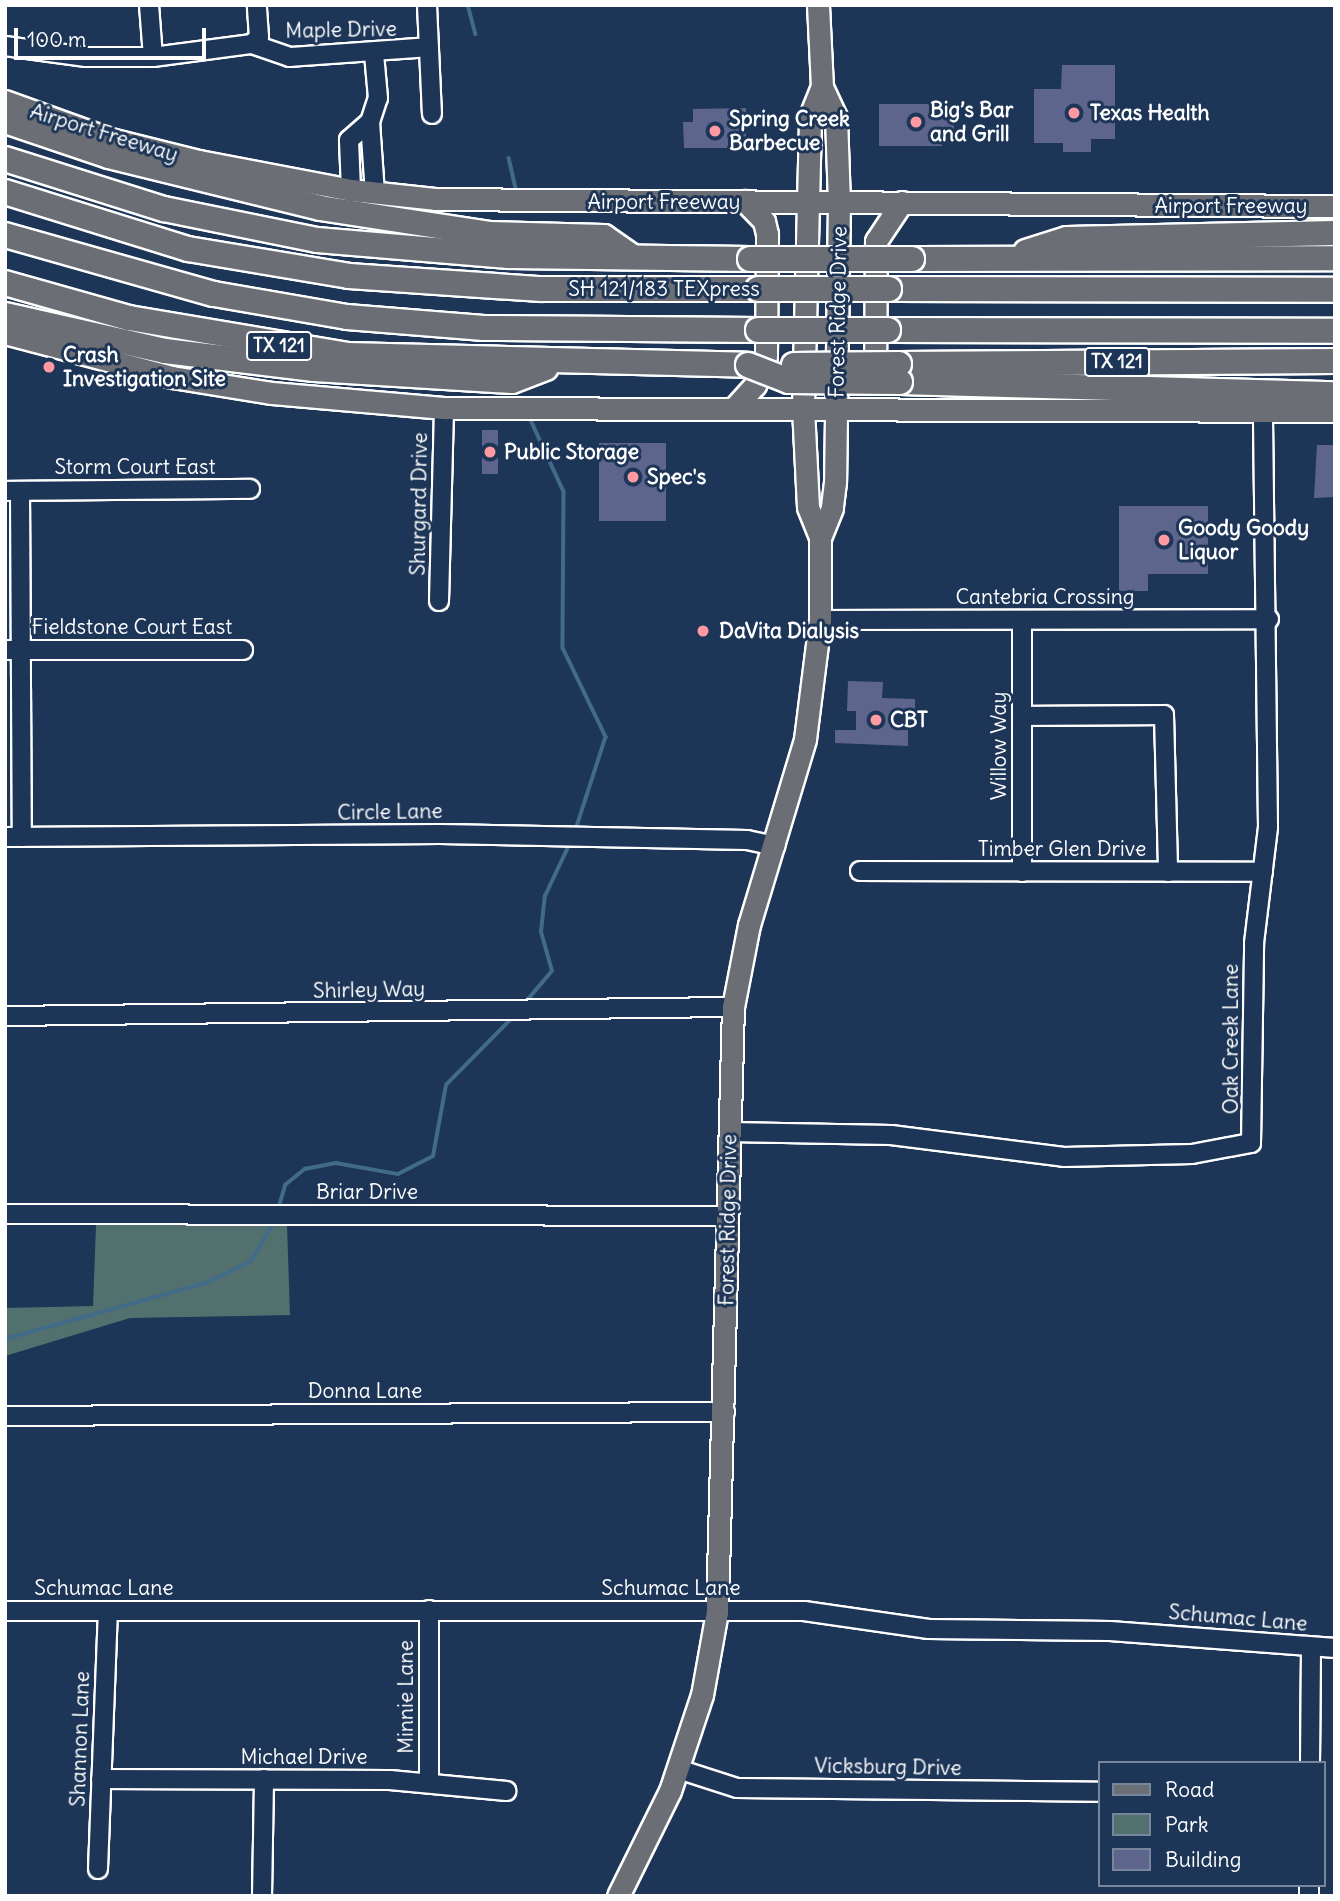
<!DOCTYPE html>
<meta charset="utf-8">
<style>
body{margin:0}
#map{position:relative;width:1340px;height:1901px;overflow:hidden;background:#1d3557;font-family:Delius,sans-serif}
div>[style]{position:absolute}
.green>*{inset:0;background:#52706e}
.stream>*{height:3.5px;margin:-1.75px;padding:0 1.75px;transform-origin:1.75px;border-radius:1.75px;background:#416b88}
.building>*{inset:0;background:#5d658c;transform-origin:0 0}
.roads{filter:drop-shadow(2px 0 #fff) drop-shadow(-2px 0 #fff) drop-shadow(0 2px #fff) drop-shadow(0 -2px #fff)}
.minor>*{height:18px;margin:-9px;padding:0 9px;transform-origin:9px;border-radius:9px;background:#1d3557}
.major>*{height:21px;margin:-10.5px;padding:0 10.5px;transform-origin:10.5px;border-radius:10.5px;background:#6b6f75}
.highway>*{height:24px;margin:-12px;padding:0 12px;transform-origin:12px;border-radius:12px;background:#6b6f75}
.bridges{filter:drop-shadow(2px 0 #fff) drop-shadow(-2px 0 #fff) drop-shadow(0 2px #fff) drop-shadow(0 -2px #fff)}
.highway-bridge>*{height:24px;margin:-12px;padding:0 12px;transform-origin:12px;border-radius:12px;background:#6b6f75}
.dots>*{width:19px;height:19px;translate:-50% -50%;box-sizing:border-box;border:4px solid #1d3557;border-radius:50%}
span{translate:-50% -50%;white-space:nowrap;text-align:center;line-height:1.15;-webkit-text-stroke:6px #1d3557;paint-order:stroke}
.shield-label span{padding:2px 5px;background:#1d3557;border:2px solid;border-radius:5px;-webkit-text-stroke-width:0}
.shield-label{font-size:19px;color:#fff;font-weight:700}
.street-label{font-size:21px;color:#fff}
.poi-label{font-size:21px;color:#fff;font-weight:700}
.left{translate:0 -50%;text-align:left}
.frame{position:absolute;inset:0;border:7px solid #fff;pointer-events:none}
.legend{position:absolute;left:1098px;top:1761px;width:228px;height:126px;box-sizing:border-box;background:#1d3557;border:2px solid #77869a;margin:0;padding:9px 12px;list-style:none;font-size:21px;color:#fff}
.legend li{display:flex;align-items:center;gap:14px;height:35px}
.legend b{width:35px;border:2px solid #77869a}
.scale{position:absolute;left:14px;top:28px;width:192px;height:32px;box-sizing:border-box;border:4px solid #fff;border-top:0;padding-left:9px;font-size:21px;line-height:24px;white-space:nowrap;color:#fff;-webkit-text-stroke:5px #1d3557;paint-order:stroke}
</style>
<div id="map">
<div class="green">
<i style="clip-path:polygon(96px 1225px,287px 1225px,290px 1315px,130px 1318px,5px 1356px,5px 1308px,93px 1306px)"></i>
</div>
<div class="stream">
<i style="left:468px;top:5px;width:30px;rotate:75deg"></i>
<i style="left:509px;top:158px;width:32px;rotate:77deg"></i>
<i style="left:530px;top:418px;width:81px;rotate:65.3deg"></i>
<i style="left:564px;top:492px;width:156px;rotate:90.4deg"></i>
<i style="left:563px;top:648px;width:99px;rotate:64.2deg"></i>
<i style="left:606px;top:737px;width:98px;rotate:107.9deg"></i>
<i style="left:524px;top:1004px;width:43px;rotate:-49.7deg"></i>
<i style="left:552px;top:971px;width:41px;rotate:-105.8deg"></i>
<i style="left:541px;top:932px;width:36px;rotate:-84deg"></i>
<i style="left:545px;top:896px;width:59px;rotate:-64.7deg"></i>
<i style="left:278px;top:1210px;width:26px;rotate:-74deg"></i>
<i style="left:285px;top:1185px;width:26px;rotate:-39deg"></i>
<i style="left:305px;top:1169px;width:32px;rotate:-11deg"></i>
<i style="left:336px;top:1163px;width:63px;rotate:10.1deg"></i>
<i style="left:398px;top:1174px;width:39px;rotate:-27deg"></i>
<i style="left:433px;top:1156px;width:72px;rotate:-79.6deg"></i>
<i style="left:446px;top:1085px;width:98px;rotate:-45.4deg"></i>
<i style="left:5px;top:1339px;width:209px;rotate:-15.6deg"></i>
<i style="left:206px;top:1283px;width:50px;rotate:-26.1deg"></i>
<i style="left:251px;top:1261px;width:47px;rotate:-59deg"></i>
</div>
<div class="building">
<i style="clip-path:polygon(1062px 65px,1115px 65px,1115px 139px,1091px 139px,1091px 152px,1063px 152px,1063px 143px,1034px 143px,1034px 89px,1061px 89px)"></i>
<i style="clip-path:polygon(879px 104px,954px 104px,954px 139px,942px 139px,942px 146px,879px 146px)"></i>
<i style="clip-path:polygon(746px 108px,746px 140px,734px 140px,734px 148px,684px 148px,683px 122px,693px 122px,693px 109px)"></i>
<i style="left:482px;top:430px;width:16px;height:44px"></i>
<i style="left:599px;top:443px;width:67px;height:78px"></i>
<i style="clip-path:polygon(1317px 445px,1335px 445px,1335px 497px,1314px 498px)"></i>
<i style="clip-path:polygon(1119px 506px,1208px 506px,1208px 574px,1148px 574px,1148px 591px,1119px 591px)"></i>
<i style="clip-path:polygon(848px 681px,883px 682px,882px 698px,915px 699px,915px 711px,896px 710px,896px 730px,908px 730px,908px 746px,835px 743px,835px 730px,856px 730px,856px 711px,847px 711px)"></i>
</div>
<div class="roads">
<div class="minor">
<i style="left:149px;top:5px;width:52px;rotate:85.6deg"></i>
<i style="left:427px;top:5px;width:109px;rotate:87.4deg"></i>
<i style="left:252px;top:44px;width:10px;rotate:-45deg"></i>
<i style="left:259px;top:37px;width:32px;rotate:-94deg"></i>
<i style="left:5px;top:46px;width:82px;rotate:7.7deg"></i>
<i style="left:86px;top:57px;width:67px"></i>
<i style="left:153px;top:57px;width:100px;rotate:-7.5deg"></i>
<i style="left:252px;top:44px;width:40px;rotate:18.9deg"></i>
<i style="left:290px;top:57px;width:139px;rotate:-4.1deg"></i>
<i style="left:370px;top:122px;width:71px;rotate:86deg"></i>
<i style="left:351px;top:190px;width:50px;rotate:-92.3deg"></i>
<i style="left:349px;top:140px;width:28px;rotate:-41deg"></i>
<i style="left:370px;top:122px;width:25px;rotate:-72deg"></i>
<i style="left:378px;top:98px;width:44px;rotate:-95.2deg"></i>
<i style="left:5px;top:491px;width:245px;rotate:-0.5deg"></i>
<i style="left:20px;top:491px;width:346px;rotate:89.7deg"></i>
<i style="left:439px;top:601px;width:193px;rotate:-88.5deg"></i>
<i style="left:820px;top:620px;width:449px;rotate:-0.1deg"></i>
<i style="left:1022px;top:620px;width:252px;rotate:90deg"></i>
<i style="left:5px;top:650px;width:238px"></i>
<i style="left:1022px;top:716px;width:142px;rotate:-0.4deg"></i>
<i style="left:1164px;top:715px;width:157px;rotate:88.5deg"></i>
<i style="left:5px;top:837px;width:435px;rotate:-0.4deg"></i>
<i style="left:440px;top:834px;width:307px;rotate:1.1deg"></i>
<i style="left:747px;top:840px;width:29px;rotate:12deg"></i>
<i style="left:860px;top:871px;width:403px;rotate:0.1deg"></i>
<i style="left:5px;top:1016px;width:728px;rotate:-0.71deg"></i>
<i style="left:729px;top:1132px;width:162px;rotate:1.1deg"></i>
<i style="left:891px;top:1135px;width:174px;rotate:7.2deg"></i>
<i style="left:1064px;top:1157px;width:128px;rotate:-1.3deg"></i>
<i style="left:1192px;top:1154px;width:60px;rotate:-10.6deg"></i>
<i style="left:1251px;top:1143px;width:200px;rotate:-89.1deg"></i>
<i style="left:1254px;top:943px;width:117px;rotate:-83.1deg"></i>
<i style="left:1268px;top:827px;width:416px;rotate:-90.7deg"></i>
<i style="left:5px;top:1214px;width:724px;rotate:0.16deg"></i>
<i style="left:5px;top:1416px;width:720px;rotate:-0.32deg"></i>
<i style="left:429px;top:1610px;width:173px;rotate:90deg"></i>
<i style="left:5px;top:1611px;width:799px"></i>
<i style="left:804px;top:1611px;width:126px;rotate:8.2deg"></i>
<i style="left:929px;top:1629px;width:181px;rotate:0.6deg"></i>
<i style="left:1110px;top:1631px;width:226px;rotate:4.3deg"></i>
<i style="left:1310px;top:1763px;width:116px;rotate:-89.5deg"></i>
<i style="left:678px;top:1769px;width:62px;rotate:17.9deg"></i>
<i style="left:737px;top:1788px;width:363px;rotate:0.6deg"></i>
<i style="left:101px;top:1779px;width:289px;rotate:0.2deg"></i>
<i style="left:390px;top:1780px;width:117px;rotate:5.4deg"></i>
<i style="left:98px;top:1869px;width:258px;rotate:-87.8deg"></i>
<i style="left:262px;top:1896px;width:117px;rotate:-89deg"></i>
<i style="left:1309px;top:1896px;width:11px;rotate:-90deg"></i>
</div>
<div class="major">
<i style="left:818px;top:5px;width:82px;rotate:87.2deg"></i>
<i style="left:822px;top:87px;width:33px;rotate:65deg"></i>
<i style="left:836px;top:117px;width:84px;rotate:88deg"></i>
<i style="left:839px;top:201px;width:281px;rotate:90.8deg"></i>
<i style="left:835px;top:482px;width:26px;rotate:97deg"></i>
<i style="left:832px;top:508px;width:31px;rotate:112deg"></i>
<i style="left:5px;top:101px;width:112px;rotate:19.9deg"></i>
<i style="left:110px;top:139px;width:92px;rotate:13.9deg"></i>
<i style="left:199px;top:161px;width:155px;rotate:10.8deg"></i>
<i style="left:351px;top:190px;width:84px;rotate:6.1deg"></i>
<i style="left:435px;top:199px;width:900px;rotate:0.45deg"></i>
<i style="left:5px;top:333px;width:173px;rotate:14.8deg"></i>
<i style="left:172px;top:377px;width:100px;rotate:9.2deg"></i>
<i style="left:271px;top:393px;width:174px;rotate:5deg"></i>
<i style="left:444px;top:408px;width:891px;rotate:0.19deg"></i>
<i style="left:875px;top:381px;width:140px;rotate:-89.6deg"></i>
<i style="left:876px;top:241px;width:47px;rotate:-56.3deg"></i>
<i style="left:735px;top:407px;width:30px;rotate:-48deg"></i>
<i style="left:755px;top:385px;width:31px;rotate:-69deg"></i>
<i style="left:766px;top:356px;width:122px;rotate:-89.5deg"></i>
<i style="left:767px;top:234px;width:13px;rotate:-103deg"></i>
<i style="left:764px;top:221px;width:28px;rotate:-134deg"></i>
<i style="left:618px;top:1896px;width:117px;rotate:-63.7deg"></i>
<i style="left:670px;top:1791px;width:101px;rotate:-71.6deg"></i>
<i style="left:702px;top:1695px;width:84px;rotate:-79.8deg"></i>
<i style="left:717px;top:1612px;width:605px;rotate:-88.49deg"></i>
<i style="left:733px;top:1007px;width:84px;rotate:-79deg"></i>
<i style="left:749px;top:925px;width:194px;rotate:-73.2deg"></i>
<i style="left:805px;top:739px;width:120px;rotate:-82.8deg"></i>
<i style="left:820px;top:620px;width:83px;rotate:-90deg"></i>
<i style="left:820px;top:537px;width:32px;rotate:-112deg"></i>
<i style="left:808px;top:507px;width:100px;rotate:-92.9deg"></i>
<i style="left:803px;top:407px;width:291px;rotate:-88.6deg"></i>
<i style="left:810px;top:116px;width:31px;rotate:-68deg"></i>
</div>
<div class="highway">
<i style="left:5px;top:121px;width:110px;rotate:18.6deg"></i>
<i style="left:109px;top:156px;width:217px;rotate:13.8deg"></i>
<i style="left:320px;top:208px;width:171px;rotate:8.7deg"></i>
<i style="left:489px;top:234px;width:115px;rotate:1.5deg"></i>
<i style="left:604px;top:237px;width:35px;rotate:35deg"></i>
<i style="left:5px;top:159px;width:167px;rotate:17.5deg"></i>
<i style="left:164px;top:209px;width:156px;rotate:11.5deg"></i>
<i style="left:317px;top:240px;width:193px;rotate:4.8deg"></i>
<i style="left:509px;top:256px;width:241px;rotate:0.7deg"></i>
<i style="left:5px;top:192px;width:192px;rotate:17.3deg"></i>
<i style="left:188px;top:249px;width:163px;rotate:9.5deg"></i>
<i style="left:349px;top:276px;width:193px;rotate:3.9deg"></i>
<i style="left:542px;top:289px;width:216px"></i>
<i style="left:5px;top:235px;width:217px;rotate:15.8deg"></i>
<i style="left:214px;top:294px;width:135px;rotate:9.8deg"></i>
<i style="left:347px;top:317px;width:137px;rotate:4.6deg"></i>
<i style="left:484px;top:328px;width:274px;rotate:0.4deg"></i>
<i style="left:1026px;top:252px;width:43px;rotate:-17.6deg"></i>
<i style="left:1067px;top:239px;width:268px;rotate:-1.3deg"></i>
<i style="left:912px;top:259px;width:423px;rotate:-0.1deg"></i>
<i style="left:5px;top:283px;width:129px;rotate:15.8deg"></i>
<i style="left:129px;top:318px;width:221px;rotate:9.6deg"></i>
<i style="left:347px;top:355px;width:401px;rotate:1.4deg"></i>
<i style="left:889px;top:289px;width:446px;rotate:0.1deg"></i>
<i style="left:5px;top:315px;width:164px;rotate:12.7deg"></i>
<i style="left:165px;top:351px;width:150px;rotate:6.9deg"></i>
<i style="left:314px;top:369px;width:198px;rotate:3.5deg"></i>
<i style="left:512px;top:381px;width:36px;rotate:-21deg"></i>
<i style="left:888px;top:330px;width:447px;rotate:0.1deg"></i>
<i style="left:899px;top:364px;width:436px;rotate:-0.4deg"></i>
<i style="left:900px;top:382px;width:435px;rotate:1.6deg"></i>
</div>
</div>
<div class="bridges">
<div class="highway-bridge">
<i style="left:750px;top:259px;width:162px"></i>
<i style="left:758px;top:289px;width:131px"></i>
<i style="left:758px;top:330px;width:130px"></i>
<i style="left:748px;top:365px;width:44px;rotate:21.3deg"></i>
<i style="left:789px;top:381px;width:111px;rotate:0.5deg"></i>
<i style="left:794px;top:365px;width:105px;rotate:-0.5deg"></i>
</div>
</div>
<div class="dots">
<i style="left:1074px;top:113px;background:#ff9aa2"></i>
<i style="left:916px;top:122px;background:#ff9aa2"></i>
<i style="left:715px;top:131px;background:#ff9aa2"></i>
<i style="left:49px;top:367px;background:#ff9aa2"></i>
<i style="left:490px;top:452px;background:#ff9aa2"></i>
<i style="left:633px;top:477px;background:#ff9aa2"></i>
<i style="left:1164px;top:540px;background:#ff9aa2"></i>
<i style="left:703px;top:631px;background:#ff9aa2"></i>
<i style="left:876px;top:720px;background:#ff9aa2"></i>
</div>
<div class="shield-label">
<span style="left:279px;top:346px">TX 121</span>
<span style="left:1117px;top:362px">TX 121</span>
</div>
<div class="street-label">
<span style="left:341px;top:30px;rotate:-1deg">Maple Drive</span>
<span style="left:104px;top:133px;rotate:17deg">Airport Freeway</span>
<span style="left:664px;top:202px">Airport Freeway</span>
<span style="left:1231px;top:206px">Airport Freeway</span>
<span style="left:664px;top:289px">SH 121/183 TEXpress</span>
<span style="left:838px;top:312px;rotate:-89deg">Forest Ridge Drive</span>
<span style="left:135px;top:467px">Storm Court East</span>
<span style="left:419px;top:504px;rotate:-89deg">Shurgard Drive</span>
<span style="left:1045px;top:597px">Cantebria Crossing</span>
<span style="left:132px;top:627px">Fieldstone Court East</span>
<span style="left:999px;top:746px;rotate:-90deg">Willow Way</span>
<span style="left:390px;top:812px;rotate:-1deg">Circle Lane</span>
<span style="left:1062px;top:849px">Timber Glen Drive</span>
<span style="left:369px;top:990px;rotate:-1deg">Shirley Way</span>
<span style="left:1231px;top:1039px;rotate:-90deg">Oak Creek Lane</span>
<span style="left:367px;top:1192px">Briar Drive</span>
<span style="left:728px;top:1220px;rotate:-89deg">Forest Ridge Drive</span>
<span style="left:365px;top:1391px">Donna Lane</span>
<span style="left:104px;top:1588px">Schumac Lane</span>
<span style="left:671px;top:1588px">Schumac Lane</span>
<span style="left:1238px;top:1618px;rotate:5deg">Schumac Lane</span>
<span style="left:406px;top:1697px;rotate:-90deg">Minnie Lane</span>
<span style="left:80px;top:1739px;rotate:-88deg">Shannon Lane</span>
<span style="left:304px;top:1757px">Michael Drive</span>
<span style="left:888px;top:1767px;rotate:1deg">Vicksburg Drive</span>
</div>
<div class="poi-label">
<span class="left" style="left:930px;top:122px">Big’s Bar<br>and Grill</span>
<span class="left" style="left:1090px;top:113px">Texas Health</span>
<span class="left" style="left:729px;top:131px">Spring Creek<br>Barbecue</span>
<span class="left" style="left:63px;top:367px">Crash<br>Investigation Site</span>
<span class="left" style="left:504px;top:452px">Public Storage</span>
<span class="left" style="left:647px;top:477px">Spec's</span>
<span class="left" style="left:1178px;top:540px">Goody Goody<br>Liquor</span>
<span class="left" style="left:719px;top:631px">DaVita Dialysis</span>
<span class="left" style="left:890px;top:720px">CBT</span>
</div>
<div class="frame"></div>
<ul class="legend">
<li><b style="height:9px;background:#6b6f75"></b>Road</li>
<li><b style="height:19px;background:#52706e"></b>Park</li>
<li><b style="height:19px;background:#5d658c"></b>Building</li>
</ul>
<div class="scale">100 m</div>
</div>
